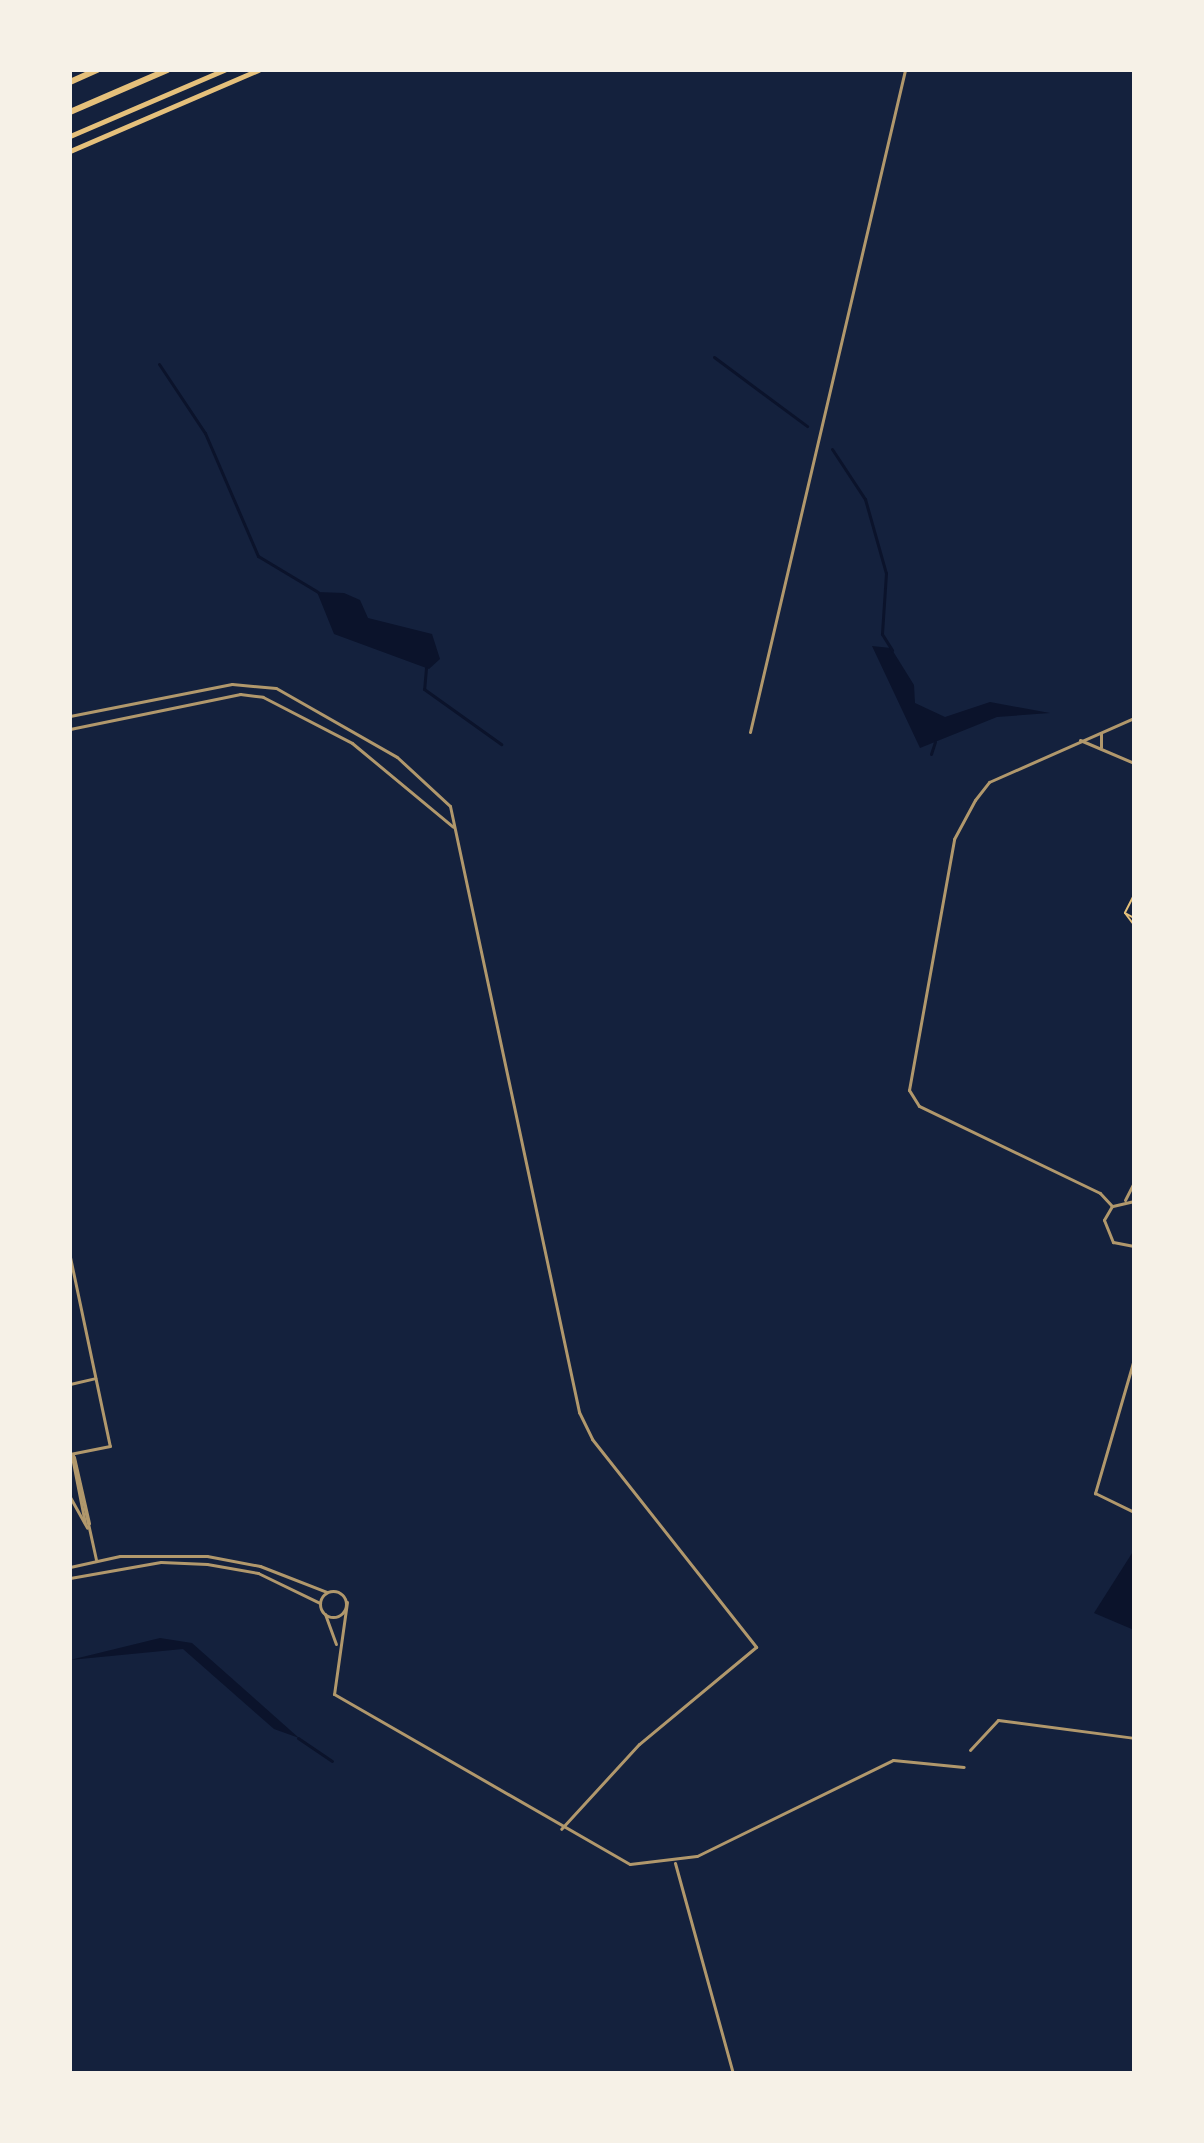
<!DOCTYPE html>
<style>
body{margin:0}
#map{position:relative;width:1204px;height:2143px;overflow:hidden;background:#14213d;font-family:Lato,sans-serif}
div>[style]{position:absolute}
.water>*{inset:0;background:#0b132b}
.stream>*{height:3px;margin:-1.5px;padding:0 1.5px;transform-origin:1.5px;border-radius:1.5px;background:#0b132b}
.path>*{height:2px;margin:-1px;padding:0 1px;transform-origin:1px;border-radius:1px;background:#e5c07b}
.minor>*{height:3px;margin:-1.5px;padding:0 1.5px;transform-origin:1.5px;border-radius:1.5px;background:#b1986c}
.minor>.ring{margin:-1.5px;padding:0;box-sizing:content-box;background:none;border:3px solid #b1986c;border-radius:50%}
.secondary>*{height:5px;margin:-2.5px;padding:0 2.5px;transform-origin:2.5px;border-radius:2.5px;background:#e5c07b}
.trunk>*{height:6px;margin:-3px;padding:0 3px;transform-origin:3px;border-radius:3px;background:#e5c07b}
span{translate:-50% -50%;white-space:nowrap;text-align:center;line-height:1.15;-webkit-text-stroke:6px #f6f1e7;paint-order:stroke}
.frame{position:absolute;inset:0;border:72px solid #f6f1e7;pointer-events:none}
</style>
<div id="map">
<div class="water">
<i style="clip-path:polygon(317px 592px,344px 593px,360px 600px,368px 618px,432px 634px,440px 659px,429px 669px,334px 634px)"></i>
<i style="clip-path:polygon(872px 646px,891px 648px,914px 685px,915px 703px,945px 717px,990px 702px,1050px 713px,997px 717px,920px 748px)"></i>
<i style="clip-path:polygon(1134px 1550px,1134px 1630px,1094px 1613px)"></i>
<i style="clip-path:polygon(160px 1638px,192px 1643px,299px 1738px,274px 1729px,183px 1649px,70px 1660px)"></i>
</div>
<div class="stream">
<i style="left:714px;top:357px;width:116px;rotate:36.6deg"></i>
<i style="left:159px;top:364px;width:83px;rotate:56.3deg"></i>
<i style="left:205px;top:433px;width:134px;rotate:66.7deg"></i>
<i style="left:258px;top:556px;width:70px;rotate:31deg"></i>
<i style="left:832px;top:449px;width:60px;rotate:56.6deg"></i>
<i style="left:865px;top:499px;width:77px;rotate:74.2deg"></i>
<i style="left:886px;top:573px;width:61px;rotate:93.8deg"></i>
<i style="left:882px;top:634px;width:19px;rotate:58deg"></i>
<i style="left:426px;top:668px;width:21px;rotate:95deg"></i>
<i style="left:424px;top:689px;width:95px;rotate:35.5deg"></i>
<i style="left:931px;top:754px;width:13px;rotate:-72deg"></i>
<i style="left:298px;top:1738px;width:41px;rotate:34.1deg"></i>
</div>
<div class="path">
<i style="left:1134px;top:895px;width:20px;rotate:117deg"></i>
<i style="left:1125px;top:913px;width:15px;rotate:53deg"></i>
<i style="left:1125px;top:913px;width:10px;rotate:29deg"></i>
</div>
<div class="minor">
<i style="left:70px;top:716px;width:165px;rotate:-11.2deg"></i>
<i style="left:232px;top:684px;width:44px;rotate:5.2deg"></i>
<i style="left:276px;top:688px;width:139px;rotate:29.7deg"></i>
<i style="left:397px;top:757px;width:72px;rotate:42.8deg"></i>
<i style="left:450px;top:806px;width:620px;rotate:77.98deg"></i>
<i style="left:579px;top:1412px;width:30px;rotate:64deg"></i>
<i style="left:592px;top:1439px;width:265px;rotate:51.7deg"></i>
<i style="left:756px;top:1647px;width:152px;rotate:140.3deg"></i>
<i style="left:639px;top:1744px;width:115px;rotate:132.5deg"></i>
<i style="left:70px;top:729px;width:174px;rotate:-11.6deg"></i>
<i style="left:240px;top:694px;width:23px;rotate:7deg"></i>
<i style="left:263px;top:697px;width:100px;rotate:27.3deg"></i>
<i style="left:352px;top:743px;width:131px;rotate:39.7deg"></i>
<i style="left:750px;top:732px;width:680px;rotate:-76.82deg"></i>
<i style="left:1080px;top:740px;width:59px;rotate:23.1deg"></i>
<i style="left:1101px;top:747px;width:14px;rotate:-90deg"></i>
<i style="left:1125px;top:1200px;width:20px;rotate:-63deg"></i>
<i style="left:1134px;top:1201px;width:23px;rotate:167deg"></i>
<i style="left:1112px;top:1206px;width:16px;rotate:120deg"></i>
<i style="left:1104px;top:1220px;width:24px;rotate:68deg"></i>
<i style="left:1113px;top:1242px;width:21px;rotate:11deg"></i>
<i style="left:1112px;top:1206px;width:18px;rotate:-133deg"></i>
<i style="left:1100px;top:1193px;width:201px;rotate:-154.3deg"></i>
<i style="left:919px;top:1106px;width:19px;rotate:-122deg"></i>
<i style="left:909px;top:1090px;width:255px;rotate:-79.8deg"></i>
<i style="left:954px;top:839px;width:44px;rotate:-61.7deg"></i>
<i style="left:975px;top:800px;width:23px;rotate:-52deg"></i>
<i style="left:989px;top:782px;width:158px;rotate:-23.8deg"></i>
<i style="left:70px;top:1257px;width:193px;rotate:78.1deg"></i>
<i style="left:110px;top:1446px;width:41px;rotate:168.7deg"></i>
<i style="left:1134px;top:1359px;width:140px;rotate:106.2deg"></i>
<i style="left:1095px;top:1493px;width:43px;rotate:26deg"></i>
<i style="left:70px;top:1384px;width:26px;rotate:-13deg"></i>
<i style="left:73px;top:1455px;width:107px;rotate:77.6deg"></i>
<i style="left:72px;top:1457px;width:67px;rotate:78.9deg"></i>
<i style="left:74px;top:1457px;width:68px;rotate:77.2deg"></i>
<i style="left:70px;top:1497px;width:35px;rotate:61deg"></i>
<i style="left:70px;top:1567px;width:51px;rotate:-12.4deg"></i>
<i style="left:120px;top:1556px;width:87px"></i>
<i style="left:207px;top:1556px;width:54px;rotate:10.7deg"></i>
<i style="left:260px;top:1566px;width:72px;rotate:21.2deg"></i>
<i style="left:70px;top:1578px;width:92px;rotate:-10deg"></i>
<i style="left:161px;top:1562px;width:46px;rotate:2.5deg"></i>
<i style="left:207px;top:1564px;width:52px;rotate:10deg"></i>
<i style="left:258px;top:1573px;width:69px;rotate:25.8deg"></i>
<i class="ring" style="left:320px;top:1591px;width:23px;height:23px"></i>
<i style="left:347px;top:1602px;width:93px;rotate:98deg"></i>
<i style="left:334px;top:1694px;width:341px;rotate:29.9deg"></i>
<i style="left:630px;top:1864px;width:67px;rotate:-6.8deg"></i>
<i style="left:697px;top:1856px;width:218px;rotate:-26.1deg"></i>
<i style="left:893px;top:1760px;width:71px;rotate:5.6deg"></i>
<i style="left:325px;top:1614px;width:32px;rotate:70deg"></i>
<i style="left:970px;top:1750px;width:41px;rotate:-47deg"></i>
<i style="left:998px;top:1720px;width:137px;rotate:7.5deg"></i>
<i style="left:675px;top:1863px;width:218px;rotate:74.6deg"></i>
</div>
<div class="secondary">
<i style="left:70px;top:136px;width:168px;rotate:-23.2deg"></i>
<i style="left:70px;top:151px;width:205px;rotate:-23.3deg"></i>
</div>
<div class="trunk">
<i style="left:70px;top:82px;width:30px;rotate:-24deg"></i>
<i style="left:70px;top:112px;width:106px;rotate:-23.4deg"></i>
</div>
<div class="frame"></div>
</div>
